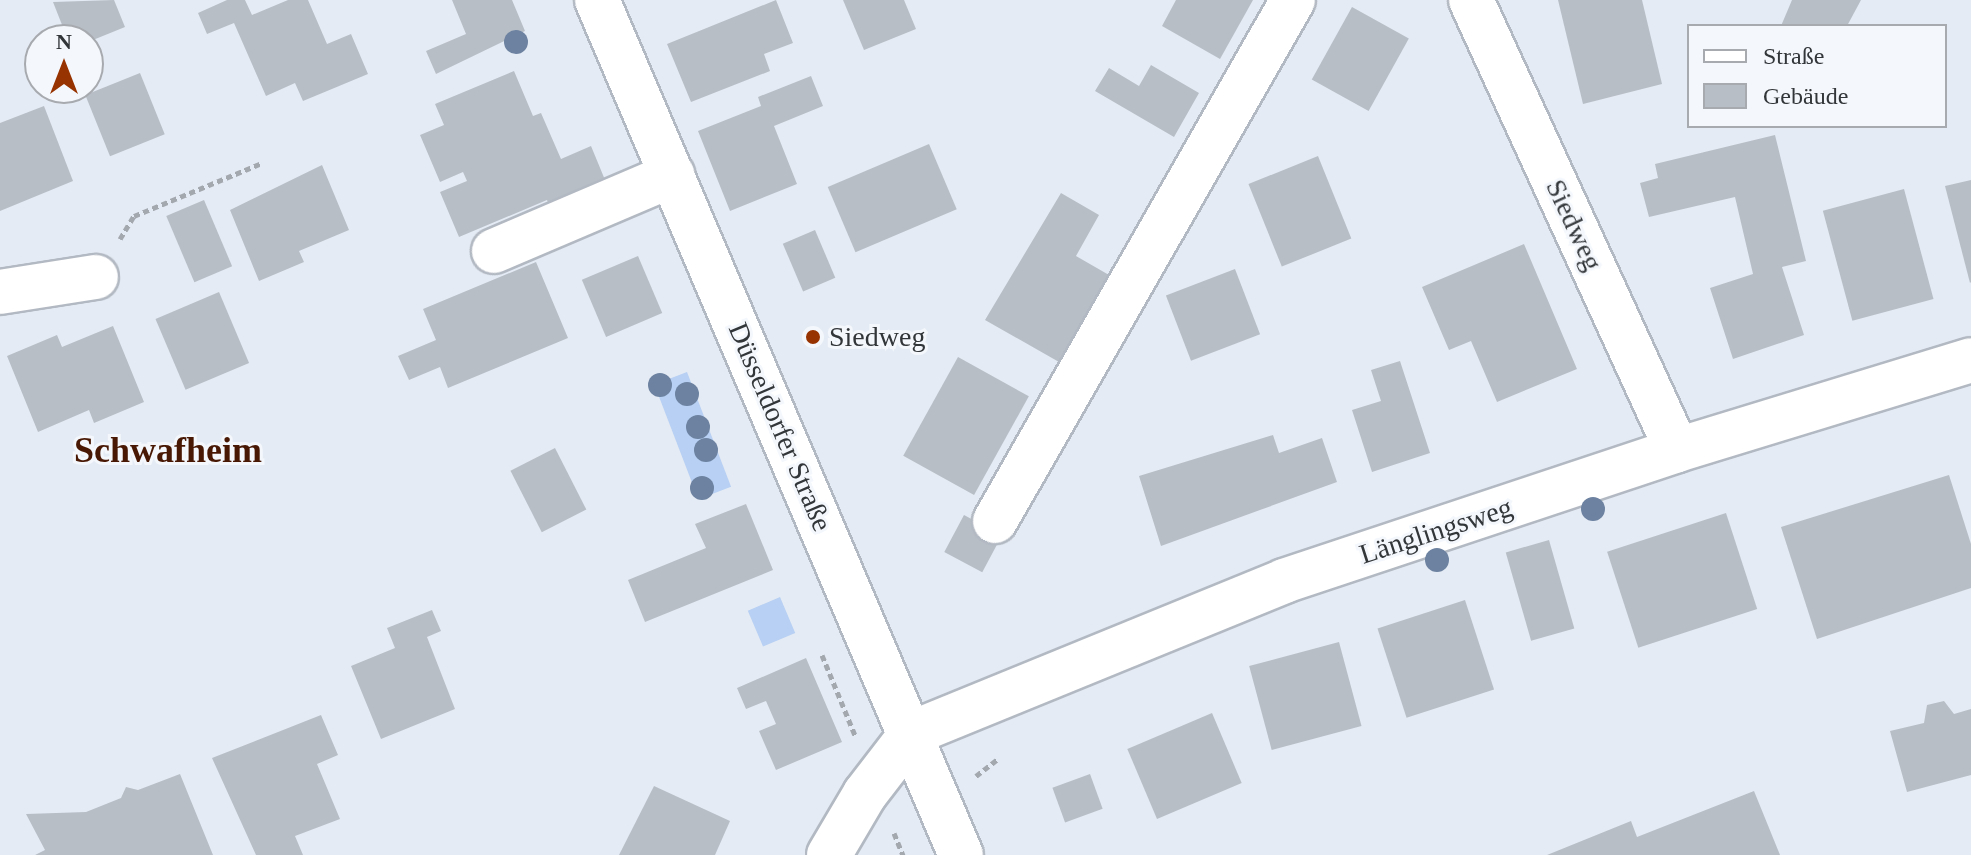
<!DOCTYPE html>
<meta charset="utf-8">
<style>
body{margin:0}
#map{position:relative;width:1971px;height:855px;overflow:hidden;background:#e5ebf4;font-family:"Times New Roman",serif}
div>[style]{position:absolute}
.green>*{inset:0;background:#b7d0f3;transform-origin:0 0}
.building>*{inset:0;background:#b8bec6;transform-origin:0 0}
.path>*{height:5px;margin-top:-2.5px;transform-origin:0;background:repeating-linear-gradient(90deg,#a3a8af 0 6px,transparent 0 10px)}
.roads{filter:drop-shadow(2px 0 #b3b9c2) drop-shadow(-2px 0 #b3b9c2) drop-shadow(0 2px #b3b9c2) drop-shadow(0 -2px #b3b9c2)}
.minor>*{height:44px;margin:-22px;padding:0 22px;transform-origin:22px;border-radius:22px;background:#fff}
.major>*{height:44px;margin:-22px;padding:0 22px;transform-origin:22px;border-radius:22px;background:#fff}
.trees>*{width:24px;height:24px;margin:-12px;border-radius:50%;background:#6c82a0}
.dots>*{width:22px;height:22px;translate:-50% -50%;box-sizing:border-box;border:4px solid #f4f8fd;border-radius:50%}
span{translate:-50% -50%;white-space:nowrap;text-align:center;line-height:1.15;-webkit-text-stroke:6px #f4f8fd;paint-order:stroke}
.street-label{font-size:28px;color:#333639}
.poi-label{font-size:28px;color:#333639}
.left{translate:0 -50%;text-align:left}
.district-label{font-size:36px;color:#481804;font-weight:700}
.legend{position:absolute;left:1687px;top:24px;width:260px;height:104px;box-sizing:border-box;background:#f4f8fd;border:2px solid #a7aaaf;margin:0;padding:10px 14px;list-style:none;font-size:24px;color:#333639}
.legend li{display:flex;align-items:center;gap:16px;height:40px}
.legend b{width:40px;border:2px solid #a7aaaf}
.north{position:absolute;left:24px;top:24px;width:80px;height:80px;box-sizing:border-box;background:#f4f8fd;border:2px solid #a7aaaf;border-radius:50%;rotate:0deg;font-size:22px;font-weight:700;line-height:32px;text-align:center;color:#333639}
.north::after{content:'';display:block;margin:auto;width:28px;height:36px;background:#973300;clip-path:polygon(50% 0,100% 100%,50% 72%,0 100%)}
</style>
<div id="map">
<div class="green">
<i style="left:687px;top:372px;width:123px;height:35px;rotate:69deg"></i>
<i style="left:780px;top:597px;width:39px;height:35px;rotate:67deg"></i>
</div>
<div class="building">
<i style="clip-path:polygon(114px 0,125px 27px,88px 42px,68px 40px,53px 2px)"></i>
<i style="clip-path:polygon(227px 0,245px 0,252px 15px,288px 0,308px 0,327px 44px,351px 34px,368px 74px,303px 101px,295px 83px,266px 96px,234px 23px,207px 34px,198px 13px)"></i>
<i style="clip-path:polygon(452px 0,512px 0,525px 31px,436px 74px,426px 51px,466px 34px)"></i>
<i style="clip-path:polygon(776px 0,793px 43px,764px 54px,770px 71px,691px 102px,667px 44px)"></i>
<i style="clip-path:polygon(843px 0,904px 0,916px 29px,864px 50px)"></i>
<i style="clip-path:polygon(1176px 0,1253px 0,1220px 59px,1162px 26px)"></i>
<i style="clip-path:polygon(1558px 0,1642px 0,1662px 84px,1583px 104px)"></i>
<i style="clip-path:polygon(1792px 0,1861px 0,1847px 26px,1781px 26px)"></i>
<i style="left:1352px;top:7px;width:65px;height:83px;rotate:29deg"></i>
<i style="clip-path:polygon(1151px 65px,1199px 93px,1174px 137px,1095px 91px,1109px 68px,1139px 86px)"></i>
<i style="clip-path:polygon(514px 71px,533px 116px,541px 113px,561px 159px,591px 146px,610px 192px,554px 216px,547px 200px,459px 237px,440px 192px,467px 181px,463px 172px,440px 182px,420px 135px,444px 125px,435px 104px)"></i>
<i style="left:140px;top:73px;width:66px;height:59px;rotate:68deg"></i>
<i style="clip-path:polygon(811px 76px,823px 106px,774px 126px,797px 184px,730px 211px,698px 131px,761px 106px,758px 97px)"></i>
<i style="clip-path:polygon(44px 106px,73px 181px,0 211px,0 123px)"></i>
<i style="clip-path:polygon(1775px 135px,1806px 261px,1782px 267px,1804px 335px,1733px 359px,1710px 288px,1753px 274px,1735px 197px,1649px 217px,1640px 183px,1658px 178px,1655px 164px)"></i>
<i style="left:929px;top:144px;width:71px;height:110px;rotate:67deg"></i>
<i style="left:1318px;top:156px;width:89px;height:75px;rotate:68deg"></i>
<i style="clip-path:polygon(322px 165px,349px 230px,299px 251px,304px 262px,259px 281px,230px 210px)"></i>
<i style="clip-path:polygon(1971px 180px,1971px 282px,1970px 283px,1945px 186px)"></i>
<i style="left:1904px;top:189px;width:114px;height:84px;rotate:75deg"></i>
<i style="clip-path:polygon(1061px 193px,1099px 215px,1076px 256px,1109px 275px,1059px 362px,985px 320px)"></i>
<i style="left:204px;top:200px;width:72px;height:41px;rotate:67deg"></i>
<i style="left:815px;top:230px;width:52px;height:35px;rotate:67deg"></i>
<i style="clip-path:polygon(1524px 244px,1577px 369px,1497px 402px,1471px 341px,1449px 350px,1422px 287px)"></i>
<i style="left:638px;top:256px;width:62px;height:61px;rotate:67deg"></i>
<i style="clip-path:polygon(536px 262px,568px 338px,448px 388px,440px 367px,409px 380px,398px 356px,436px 340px,423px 309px)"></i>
<i style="left:1235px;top:269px;width:70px;height:74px;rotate:69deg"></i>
<i style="left:219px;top:292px;width:77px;height:69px;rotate:67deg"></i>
<i style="clip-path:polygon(113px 326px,144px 402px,94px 423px,89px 410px,38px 432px,7px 356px,57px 335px,62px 347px)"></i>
<i style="left:958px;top:357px;width:81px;height:113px;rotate:29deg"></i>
<i style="clip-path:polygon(1400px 361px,1430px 453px,1372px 472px,1352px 410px,1381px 401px,1371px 370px)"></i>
<i style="clip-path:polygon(1273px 435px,1279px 453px,1322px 438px,1337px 482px,1161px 546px,1139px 476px)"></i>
<i style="left:555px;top:448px;width:69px;height:50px;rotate:63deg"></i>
<i style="clip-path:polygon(1949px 475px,1971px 544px,1971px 588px,1817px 639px,1781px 527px)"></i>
<i style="clip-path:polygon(746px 504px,773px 570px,645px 622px,628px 580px,706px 548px,695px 524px)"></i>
<i style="left:1726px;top:513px;width:101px;height:125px;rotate:72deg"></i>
<i style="left:964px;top:515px;width:43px;height:42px;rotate:28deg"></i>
<i style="left:1549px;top:540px;width:92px;height:45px;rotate:74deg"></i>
<i style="left:1465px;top:600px;width:94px;height:92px;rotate:72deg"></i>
<i style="clip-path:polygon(432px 610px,441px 631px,427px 637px,455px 709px,381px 739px,351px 666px,395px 648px,387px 628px)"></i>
<i style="left:1339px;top:642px;width:87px;height:93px;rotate:75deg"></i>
<i style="clip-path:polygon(806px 658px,842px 742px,776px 770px,759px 731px,776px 724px,766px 701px,746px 709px,737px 688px)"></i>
<i style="clip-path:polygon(1944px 701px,1954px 714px,1971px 709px,1971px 775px,1907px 792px,1890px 731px,1924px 723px,1927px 705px)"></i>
<i style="left:1212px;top:713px;width:76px;height:92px;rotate:67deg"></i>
<i style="clip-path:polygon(321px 715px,338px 755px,317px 764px,340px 819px,295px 836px,303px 855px,256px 855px,212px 758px)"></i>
<i style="clip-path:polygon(180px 774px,213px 855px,35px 855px,45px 850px,26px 814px,86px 812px,121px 798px,126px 787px,138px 790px)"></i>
<i style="left:1090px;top:774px;width:37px;height:40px;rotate:70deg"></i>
<i style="clip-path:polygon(654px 786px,730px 821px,715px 855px,619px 855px)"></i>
<i style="clip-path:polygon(1754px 791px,1780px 855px,1547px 855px,1631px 821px,1637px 837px)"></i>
</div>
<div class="path">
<i style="left:120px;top:239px;width:27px;rotate:-59deg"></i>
<i style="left:134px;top:216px;width:139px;rotate:-22.5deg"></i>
<i style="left:822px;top:655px;width:87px;rotate:67.6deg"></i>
<i style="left:976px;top:776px;width:28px;rotate:-38deg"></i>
<i style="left:894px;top:833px;width:24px;rotate:68deg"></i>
</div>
<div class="roads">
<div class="minor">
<i style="left:1471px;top:0;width:495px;rotate:65.4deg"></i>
<i style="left:494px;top:251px;width:194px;rotate:-23.1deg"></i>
<i style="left:0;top:292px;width:97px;rotate:-8.9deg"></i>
<i style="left:995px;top:521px;width:600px;rotate:-60.23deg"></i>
<i style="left:829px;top:855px;width:71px;rotate:-59.5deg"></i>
<i style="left:865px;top:794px;width:77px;rotate:-52.4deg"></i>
<i style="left:912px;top:733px;width:402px;rotate:-22.2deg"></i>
<i style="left:1284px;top:581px;width:414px;rotate:-18.4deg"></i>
<i style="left:1677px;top:450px;width:307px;rotate:-17deg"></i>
</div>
<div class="major">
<i style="left:597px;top:0;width:929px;rotate:66.94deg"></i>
</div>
</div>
<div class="trees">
<i style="left:516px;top:42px"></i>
<i style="left:660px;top:385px"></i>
<i style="left:687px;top:394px"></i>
<i style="left:698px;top:427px"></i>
<i style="left:706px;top:450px"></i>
<i style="left:702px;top:488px"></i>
<i style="left:1593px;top:509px"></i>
<i style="left:1437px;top:560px"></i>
</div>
<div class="dots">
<i style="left:813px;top:337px;background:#973300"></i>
</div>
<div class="street-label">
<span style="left:1574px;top:225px;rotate:65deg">Siedweg</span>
<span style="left:780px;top:427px;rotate:67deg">Düsseldorfer Straße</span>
<span style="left:1436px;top:531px;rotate:-18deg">Länglingsweg</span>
</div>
<div class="poi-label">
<span class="left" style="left:829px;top:337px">Siedweg</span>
</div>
<div class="district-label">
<span style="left:168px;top:451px">Schwafheim</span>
</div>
<ul class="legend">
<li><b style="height:10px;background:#fff"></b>Straße</li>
<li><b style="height:22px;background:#b8bec6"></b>Gebäude</li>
</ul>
<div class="north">N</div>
</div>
